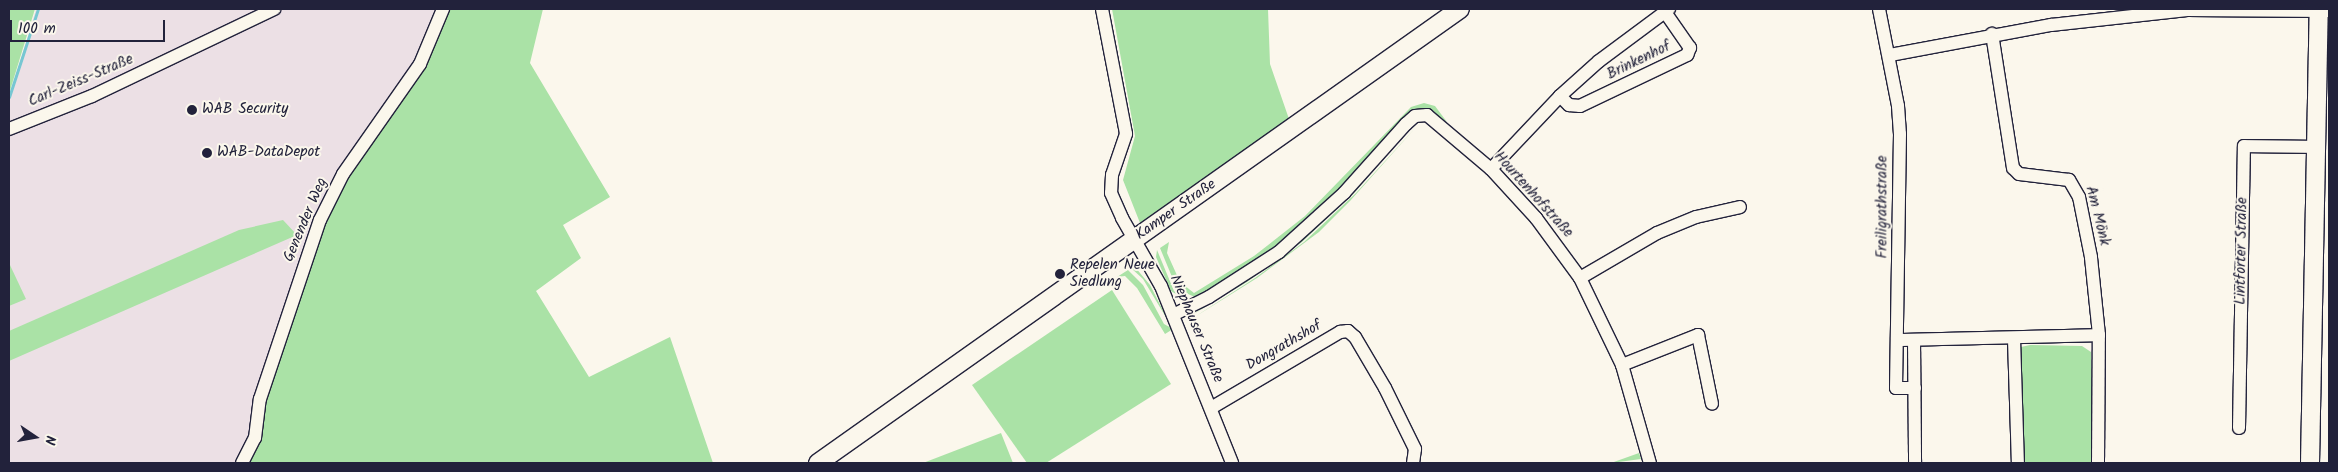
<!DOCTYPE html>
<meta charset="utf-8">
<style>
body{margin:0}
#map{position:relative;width:2338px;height:472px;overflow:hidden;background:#fbf7ec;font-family:Kalam,sans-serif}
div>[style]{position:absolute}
.built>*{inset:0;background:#ece0e5}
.green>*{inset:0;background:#aae2a6}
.stream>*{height:3px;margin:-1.5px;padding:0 1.5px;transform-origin:1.5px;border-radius:1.5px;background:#77c7d2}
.roads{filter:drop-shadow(1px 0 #22223b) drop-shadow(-1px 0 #22223b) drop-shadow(0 1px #22223b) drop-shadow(0 -1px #22223b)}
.street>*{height:12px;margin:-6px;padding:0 6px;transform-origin:6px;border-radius:6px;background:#fbf7ec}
.secondary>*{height:18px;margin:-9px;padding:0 9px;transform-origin:9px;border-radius:9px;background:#fbf7ec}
.dots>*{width:14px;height:14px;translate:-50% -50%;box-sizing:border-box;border:2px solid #fbf7ec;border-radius:50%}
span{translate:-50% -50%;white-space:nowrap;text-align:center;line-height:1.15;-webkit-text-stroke:4px #fbf7ec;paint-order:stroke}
.street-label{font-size:15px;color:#22223b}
.poi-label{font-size:15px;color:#22223b}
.left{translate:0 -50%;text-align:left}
.frame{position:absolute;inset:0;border:10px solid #22223b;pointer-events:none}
.north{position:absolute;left:10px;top:412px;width:50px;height:50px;-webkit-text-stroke:4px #fbf7ec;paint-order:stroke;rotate:102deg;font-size:14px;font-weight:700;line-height:20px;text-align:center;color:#22223b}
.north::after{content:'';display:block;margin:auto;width:18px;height:22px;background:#22223b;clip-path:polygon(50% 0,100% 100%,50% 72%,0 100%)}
.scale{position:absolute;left:10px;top:20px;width:155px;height:22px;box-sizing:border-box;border:2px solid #22223b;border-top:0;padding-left:6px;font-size:15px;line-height:18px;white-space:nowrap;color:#22223b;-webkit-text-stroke:4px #fbf7ec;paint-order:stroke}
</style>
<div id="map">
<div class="built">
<i style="clip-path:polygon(36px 9px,439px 9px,242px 463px,9px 463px,9px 98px)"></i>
</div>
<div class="green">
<i style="clip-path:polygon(9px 9px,35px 9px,9px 94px)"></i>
<i style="clip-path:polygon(443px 9px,543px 9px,530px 63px,610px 197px,563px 225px,581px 258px,536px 291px,589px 377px,670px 337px,713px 463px,242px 463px,320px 220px,420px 64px)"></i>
<i style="clip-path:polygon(1112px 9px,1268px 9px,1270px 64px,1289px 119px,1140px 223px,1123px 180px,1135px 136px)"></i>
<i style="clip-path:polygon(1424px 103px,1435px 106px,1447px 122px,1428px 108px,1410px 112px,1346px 183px,1283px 241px,1197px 298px,1177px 289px,1160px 248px,1169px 242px,1167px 253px,1180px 282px,1194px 293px,1254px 256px,1305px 216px,1411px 107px)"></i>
<i style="clip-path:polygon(1417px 126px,1350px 201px,1319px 232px,1257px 278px,1193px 318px,1255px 278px,1304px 242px,1356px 193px)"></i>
<i style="clip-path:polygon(1409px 130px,1355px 192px,1302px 242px,1247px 282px,1192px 315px,1222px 295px)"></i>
<i style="clip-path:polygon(283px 220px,297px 235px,9px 361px,9px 331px,239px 230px)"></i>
<i style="clip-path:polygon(1157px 250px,1174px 291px,1187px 301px,1171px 291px,1156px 257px)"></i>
<i style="clip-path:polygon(9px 263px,26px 299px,9px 306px)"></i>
<i style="clip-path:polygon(1135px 267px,1150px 285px,1170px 324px,1143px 279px,1131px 268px)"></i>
<i style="clip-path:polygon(1128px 270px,1143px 285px,1164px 324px,1173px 329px,1165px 334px,1137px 288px,1125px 276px,1117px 277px)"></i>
<i style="clip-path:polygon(1112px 290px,1171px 384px,1046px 463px,1027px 463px,972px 385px)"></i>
<i style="clip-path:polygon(2030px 345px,2082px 346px,2091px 352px,2093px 463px,2022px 463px,2021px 347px)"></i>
<i style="clip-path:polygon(1001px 433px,1013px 463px,923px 463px)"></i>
<i style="clip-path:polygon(1639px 453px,1641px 459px,1611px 463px)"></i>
</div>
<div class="stream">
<i style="left:9px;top:97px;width:93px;rotate:-71.8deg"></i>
</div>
<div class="roads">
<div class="street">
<i style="left:1102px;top:9px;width:127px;rotate:79.1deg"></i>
<i style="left:1126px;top:134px;width:43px;rotate:108.9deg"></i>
<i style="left:1112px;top:175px;width:18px;rotate:93deg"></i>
<i style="left:1111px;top:193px;width:27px;rotate:66deg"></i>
<i style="left:1122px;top:218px;width:78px;rotate:60.2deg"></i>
<i style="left:1161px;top:286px;width:191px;rotate:68.1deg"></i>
<i style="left:1879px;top:9px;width:99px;rotate:78.9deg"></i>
<i style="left:1898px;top:106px;width:28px;rotate:86deg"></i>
<i style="left:1900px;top:134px;width:254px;rotate:90.9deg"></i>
<i style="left:1896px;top:388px;width:19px"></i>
<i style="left:1890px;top:55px;width:164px;rotate:-10.6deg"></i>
<i style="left:2051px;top:25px;width:137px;rotate:-6.3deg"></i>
<i style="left:2187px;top:10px;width:142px;rotate:0.4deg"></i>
<i style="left:1560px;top:96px;width:13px;rotate:45deg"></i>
<i style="left:1569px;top:105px;width:11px;rotate:5deg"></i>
<i style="left:1580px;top:106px;width:119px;rotate:-25.5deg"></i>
<i style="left:1687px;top:55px;width:8px;rotate:-67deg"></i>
<i style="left:1690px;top:48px;width:44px;rotate:-124.8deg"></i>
<i style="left:9px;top:129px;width:89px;rotate:-21.7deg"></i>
<i style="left:92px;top:96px;width:202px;rotate:-25.5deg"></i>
<i style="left:1491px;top:169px;width:100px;rotate:-46.6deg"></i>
<i style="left:1560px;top:96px;width:52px;rotate:-41.9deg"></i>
<i style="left:1599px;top:61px;width:87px;rotate:-36.6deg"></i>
<i style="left:1580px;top:278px;width:89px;rotate:-30.3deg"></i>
<i style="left:1657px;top:233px;width:42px;rotate:-22.3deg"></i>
<i style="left:1696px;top:217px;width:45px;rotate:-12.8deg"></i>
<i style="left:1173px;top:315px;width:40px;rotate:-26.6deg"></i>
<i style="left:1209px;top:297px;width:83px;rotate:-32.7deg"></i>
<i style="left:1279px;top:252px;width:88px;rotate:-42.2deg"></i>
<i style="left:1344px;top:193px;width:93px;rotate:-48.1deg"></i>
<i style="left:1406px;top:124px;width:12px;rotate:-42deg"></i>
<i style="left:1415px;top:116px;width:12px;rotate:-5deg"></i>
<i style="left:1427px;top:115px;width:84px;rotate:40.2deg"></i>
<i style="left:1491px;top:169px;width:67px;rotate:47.4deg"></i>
<i style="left:1536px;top:218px;width:74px;rotate:53.7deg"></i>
<i style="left:1580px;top:278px;width:97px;rotate:64.2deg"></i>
<i style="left:1622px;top:365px;width:102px;rotate:74.1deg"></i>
<i style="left:2014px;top:339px;width:124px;rotate:88.2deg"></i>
<i style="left:1897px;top:340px;width:202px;rotate:-1.4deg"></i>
<i style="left:2099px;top:335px;width:78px;rotate:-95.9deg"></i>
<i style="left:2091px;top:257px;width:61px;rotate:-101.3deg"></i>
<i style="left:2079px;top:197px;width:20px;rotate:-120deg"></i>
<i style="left:2069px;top:180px;width:50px;rotate:-173.2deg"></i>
<i style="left:2019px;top:174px;width:8px;rotate:-135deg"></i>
<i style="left:2013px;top:168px;width:136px;rotate:-98.9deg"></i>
<i style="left:1914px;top:340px;width:123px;rotate:89.5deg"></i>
<i style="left:1622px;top:365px;width:82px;rotate:-21.5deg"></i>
<i style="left:1698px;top:335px;width:70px;rotate:78.5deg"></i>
<i style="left:1211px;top:408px;width:150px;rotate:-30.5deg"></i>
<i style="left:1340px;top:332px;width:8px;rotate:-7deg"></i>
<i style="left:1348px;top:331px;width:9px;rotate:41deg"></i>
<i style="left:1355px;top:337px;width:59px;rotate:59.5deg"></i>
<i style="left:1385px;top:388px;width:68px;rotate:63.8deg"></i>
<i style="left:1415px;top:449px;width:14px;rotate:98deg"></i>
<i style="left:2239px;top:428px;width:282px;rotate:-89deg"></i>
<i style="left:2244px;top:146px;width:72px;rotate:0.8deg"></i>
<i style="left:242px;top:463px;width:28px;rotate:-63deg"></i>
<i style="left:255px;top:438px;width:39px;rotate:-83deg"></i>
<i style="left:260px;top:399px;width:189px;rotate:-71.5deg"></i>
<i style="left:320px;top:220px;width:51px;rotate:-63.4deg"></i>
<i style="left:343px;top:174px;width:134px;rotate:-55deg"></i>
<i style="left:420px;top:64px;width:60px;rotate:-67.3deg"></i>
<i style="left:2098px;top:463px;width:128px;rotate:-89.6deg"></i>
</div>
<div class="secondary">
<i style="left:818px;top:463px;width:786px;rotate:-35.27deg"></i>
<i style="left:2310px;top:463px;width:454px;rotate:-88.9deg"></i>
</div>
</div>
<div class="dots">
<i style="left:192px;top:110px;background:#22223b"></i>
<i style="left:207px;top:153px;background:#22223b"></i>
<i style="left:1060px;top:274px;background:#22223b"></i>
</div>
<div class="street-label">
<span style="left:1639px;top:61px;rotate:-26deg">Brinkenhof</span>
<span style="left:81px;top:81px;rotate:-23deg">Carl-Zeiss-Straße</span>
<span style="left:1533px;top:195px;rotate:48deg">Hourtenhofstraße</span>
<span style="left:1883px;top:207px;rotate:-90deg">Freiligrathstraße</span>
<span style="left:1176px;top:210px;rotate:-35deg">Kamper Straße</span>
<span style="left:2097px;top:216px;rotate:76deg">Am Mönk</span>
<span style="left:306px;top:220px;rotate:-67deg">Genender Weg</span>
<span style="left:2242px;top:251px;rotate:-89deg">Lintforter Straße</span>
<span style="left:1196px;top:329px;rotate:67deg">Niephauser Straße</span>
<span style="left:1284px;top:346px;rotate:-30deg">Dongrathshof</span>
</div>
<div class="poi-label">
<span class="left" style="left:202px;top:110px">WAB Security</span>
<span class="left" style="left:217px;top:153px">WAB-DataDepot</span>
<span class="left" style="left:1070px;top:274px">Repelen Neue<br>Siedlung</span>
</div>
<div class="frame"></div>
<div class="north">N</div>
<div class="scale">100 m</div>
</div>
